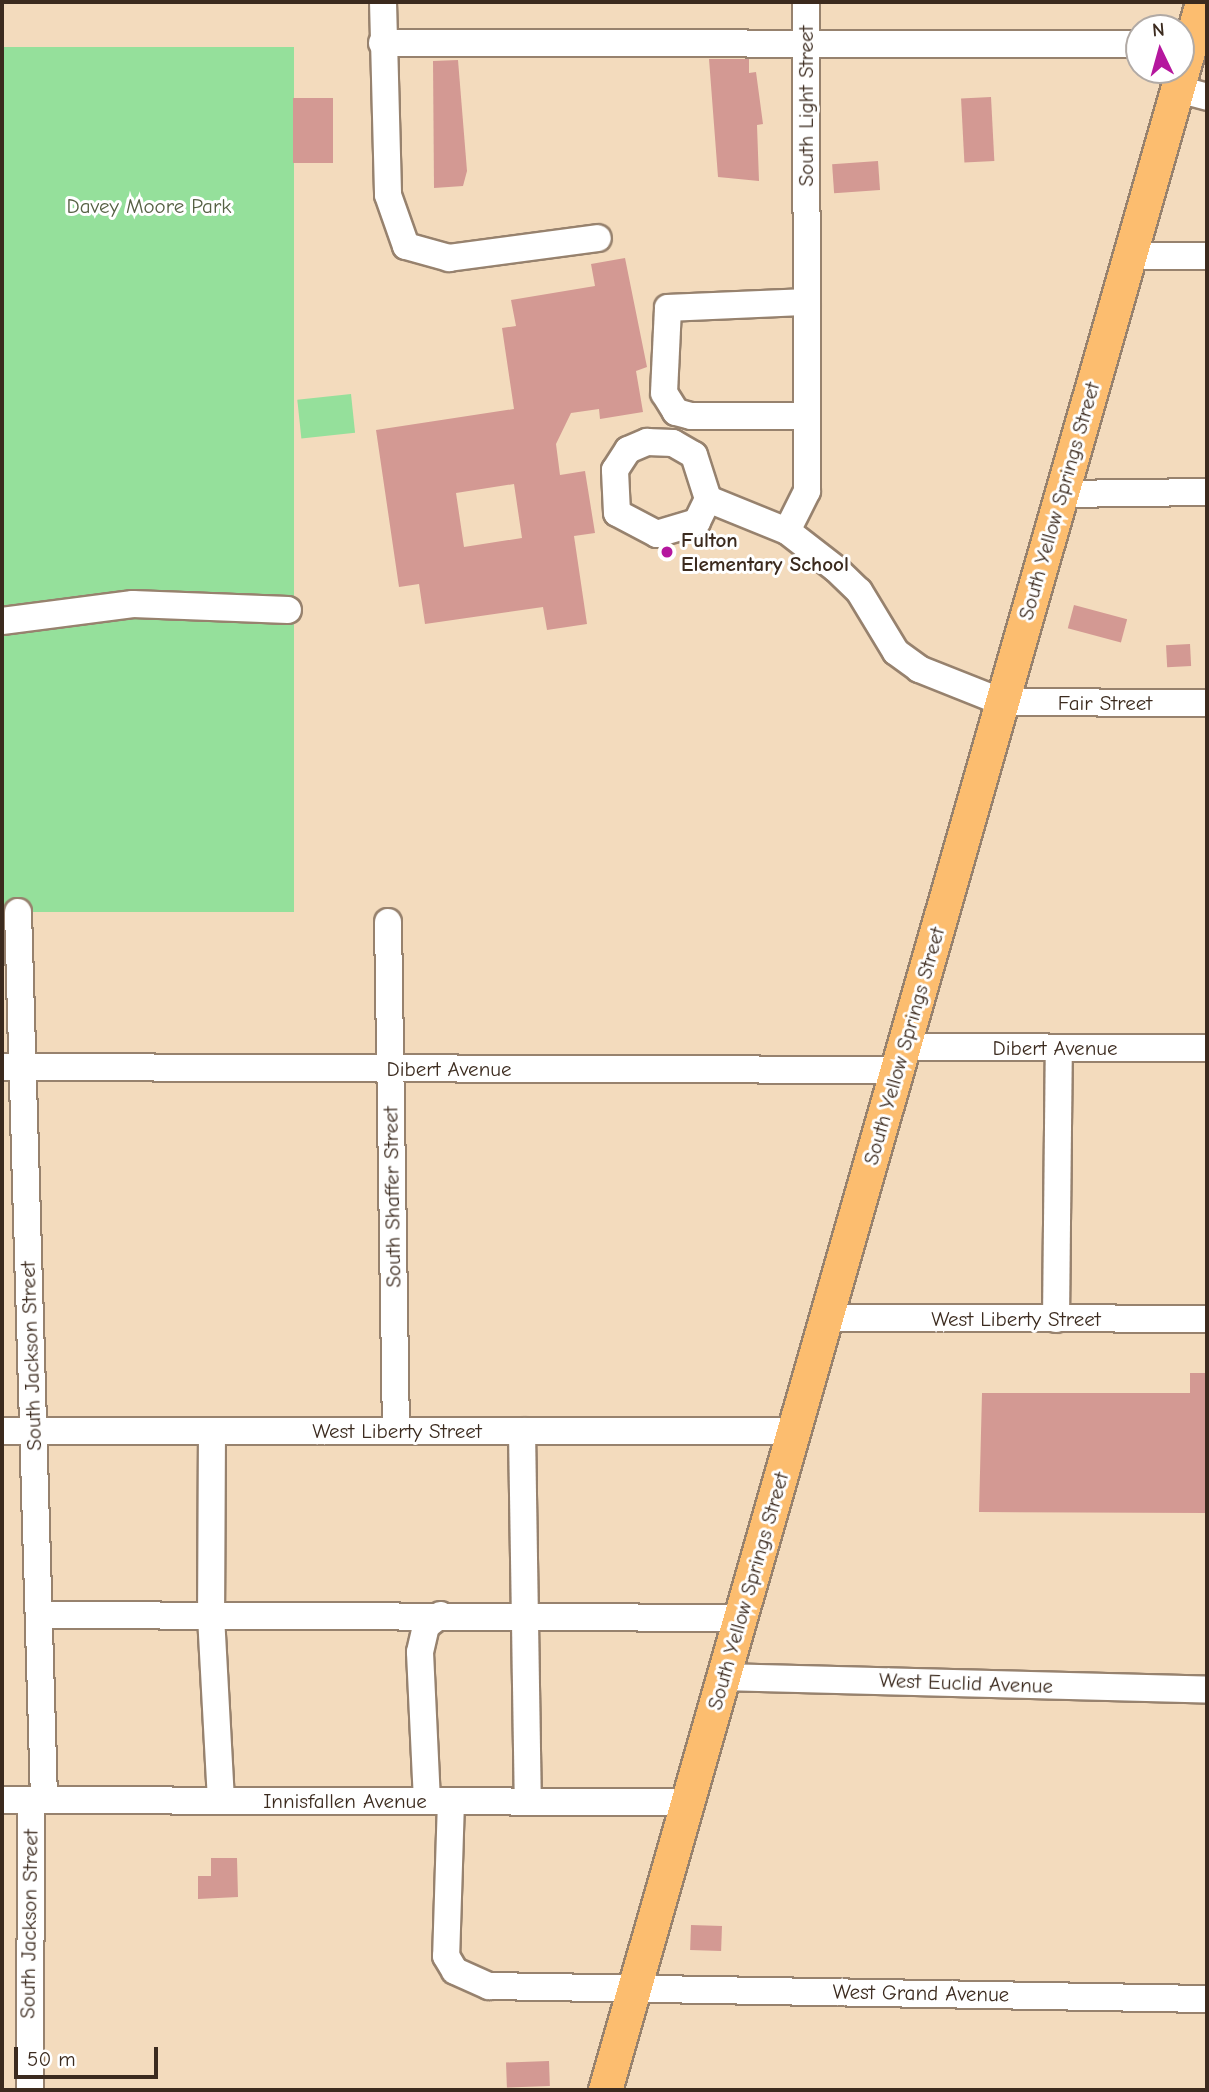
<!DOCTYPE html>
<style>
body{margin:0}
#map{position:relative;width:1209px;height:2092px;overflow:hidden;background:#f3dbbd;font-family:"Comic Neue",sans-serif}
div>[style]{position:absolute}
.green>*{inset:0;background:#95e09b;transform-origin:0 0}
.building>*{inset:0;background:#d39993;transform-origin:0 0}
.roads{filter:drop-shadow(2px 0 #97826e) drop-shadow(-2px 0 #97826e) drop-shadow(0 2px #97826e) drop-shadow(0 -2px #97826e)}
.minor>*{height:26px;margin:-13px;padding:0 13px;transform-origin:13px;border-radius:13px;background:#fff}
.major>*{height:33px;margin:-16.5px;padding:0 16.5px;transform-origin:16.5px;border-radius:16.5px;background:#fcbd6f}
.dots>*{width:19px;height:19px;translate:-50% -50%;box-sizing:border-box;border:4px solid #fff;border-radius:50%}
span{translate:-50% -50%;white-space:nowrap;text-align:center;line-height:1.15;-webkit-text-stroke:6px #fff;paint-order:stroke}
.street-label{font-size:21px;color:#3b2a1e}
.park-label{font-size:21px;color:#566144}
.poi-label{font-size:21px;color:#3b2a1e;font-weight:700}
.left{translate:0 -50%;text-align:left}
.frame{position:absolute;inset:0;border:4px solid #3b2a1e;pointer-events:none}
.north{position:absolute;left:1125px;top:14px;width:70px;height:70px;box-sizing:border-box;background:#fff;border:2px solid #b1aaa5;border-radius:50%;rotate:355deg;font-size:19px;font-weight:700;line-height:28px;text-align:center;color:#3b2a1e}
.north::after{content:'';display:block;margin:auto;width:24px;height:32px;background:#b5179e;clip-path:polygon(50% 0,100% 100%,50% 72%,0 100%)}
.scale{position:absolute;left:14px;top:2047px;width:144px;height:32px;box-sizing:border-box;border:4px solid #3b2a1e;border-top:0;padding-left:9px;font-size:21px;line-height:24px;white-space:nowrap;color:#3b2a1e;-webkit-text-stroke:5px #fff;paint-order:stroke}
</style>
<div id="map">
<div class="green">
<i style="left:2px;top:47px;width:292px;height:865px"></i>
<i style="left:351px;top:394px;width:39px;height:54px;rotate:84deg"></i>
</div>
<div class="building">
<i style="clip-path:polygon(709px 59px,749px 59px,749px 73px,756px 72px,763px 124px,757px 125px,759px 181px,718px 177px)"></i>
<i style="clip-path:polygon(458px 60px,467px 171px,463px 186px,434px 188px,433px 61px)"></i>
<i style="left:991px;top:97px;width:64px;height:30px;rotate:87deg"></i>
<i style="left:333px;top:98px;width:65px;height:40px;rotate:90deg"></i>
<i style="left:878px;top:161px;width:29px;height:46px;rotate:86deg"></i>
<i style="clip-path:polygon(evenodd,625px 258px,647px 367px,636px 371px,643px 412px,600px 419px,599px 409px,571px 413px,556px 444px,560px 475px,585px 471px,595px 533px,574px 536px,587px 624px,547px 630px,543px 607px,425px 624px,419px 584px,399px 587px,376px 430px,514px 409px,502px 328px,516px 326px,511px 300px,595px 286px,591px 264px,625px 258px,514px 484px,522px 538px,464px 547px,456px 493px,514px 484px)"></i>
<i style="left:1074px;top:605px;width:55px;height:24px;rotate:15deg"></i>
<i style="left:1190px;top:644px;width:22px;height:24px;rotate:87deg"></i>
<i style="clip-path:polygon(1190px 1373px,1207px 1373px,1207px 1513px,979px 1512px,982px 1393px,1190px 1393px)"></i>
<i style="clip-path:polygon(211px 1858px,237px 1858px,238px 1897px,198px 1899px,198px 1876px,211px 1876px)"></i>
<i style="left:691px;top:1925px;width:31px;height:25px;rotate:2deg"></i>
<i style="left:549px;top:2061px;width:25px;height:43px;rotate:88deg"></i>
</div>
<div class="roads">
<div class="minor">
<i style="left:383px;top:2px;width:193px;rotate:88.5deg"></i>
<i style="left:388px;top:195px;width:54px;rotate:70.6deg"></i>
<i style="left:406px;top:246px;width:45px;rotate:15.6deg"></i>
<i style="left:449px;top:258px;width:150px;rotate:-7.6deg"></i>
<i style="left:382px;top:43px;width:757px;rotate:0.08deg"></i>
<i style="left:1178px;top:89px;width:30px;rotate:15deg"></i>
<i style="left:1129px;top:256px;width:78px"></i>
<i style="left:807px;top:416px;width:116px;rotate:180deg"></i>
<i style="left:691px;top:416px;width:16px;rotate:-165deg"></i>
<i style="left:676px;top:412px;width:22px;rotate:-122deg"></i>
<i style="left:664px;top:393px;width:85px;rotate:-87.3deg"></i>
<i style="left:668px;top:308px;width:139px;rotate:-2.5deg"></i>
<i style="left:1062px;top:494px;width:145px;rotate:-0.8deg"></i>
<i style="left:708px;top:499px;width:25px;rotate:116deg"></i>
<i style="left:697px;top:522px;width:42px;rotate:163.3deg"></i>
<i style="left:657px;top:534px;width:45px;rotate:-152.3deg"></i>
<i style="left:617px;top:513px;width:43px;rotate:-92.7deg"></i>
<i style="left:615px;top:470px;width:24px;rotate:-57deg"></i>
<i style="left:628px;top:450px;width:21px;rotate:-23deg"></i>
<i style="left:647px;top:442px;width:26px;rotate:2deg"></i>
<i style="left:673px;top:443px;width:24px;rotate:30deg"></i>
<i style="left:694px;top:455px;width:46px;rotate:72.3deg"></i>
<i style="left:708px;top:499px;width:85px;rotate:22.1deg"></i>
<i style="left:787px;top:531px;width:62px;rotate:37.8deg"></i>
<i style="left:836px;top:569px;width:32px;rotate:44deg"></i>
<i style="left:859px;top:591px;width:71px;rotate:58.8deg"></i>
<i style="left:896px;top:652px;width:29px;rotate:36deg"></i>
<i style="left:919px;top:669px;width:89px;rotate:21.7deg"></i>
<i style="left:1002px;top:702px;width:205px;rotate:0.3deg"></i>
<i style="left:787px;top:531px;width:45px;rotate:-63.4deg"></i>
<i style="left:807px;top:491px;width:489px;rotate:-90.1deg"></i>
<i style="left:2px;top:621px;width:132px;rotate:-7.4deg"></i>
<i style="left:133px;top:604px;width:155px;rotate:2.2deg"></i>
<i style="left:18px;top:912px;width:888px;rotate:88.32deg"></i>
<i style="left:388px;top:922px;width:509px;rotate:89.1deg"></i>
<i style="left:904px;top:1047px;width:303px;rotate:0.2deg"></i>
<i style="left:2px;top:1067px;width:895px;rotate:0.19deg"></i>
<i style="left:825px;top:1318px;width:382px;rotate:0.1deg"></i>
<i style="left:1056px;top:1319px;width:271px;rotate:-89.4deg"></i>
<i style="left:2px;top:1431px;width:791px"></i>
<i style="left:212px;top:1431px;width:185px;rotate:90.3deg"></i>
<i style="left:211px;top:1616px;width:184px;rotate:86.9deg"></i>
<i style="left:522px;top:1431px;width:370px;rotate:89.1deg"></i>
<i style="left:39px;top:1615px;width:702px;rotate:0.24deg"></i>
<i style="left:724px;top:1677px;width:483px;rotate:1.5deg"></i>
<i style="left:2px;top:1800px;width:687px;rotate:0.17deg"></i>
<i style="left:427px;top:1801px;width:149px;rotate:-92.7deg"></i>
<i style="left:420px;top:1652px;width:27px;rotate:-77deg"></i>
<i style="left:426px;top:1626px;width:18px;rotate:-38deg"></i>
<i style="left:451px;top:1801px;width:155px;rotate:91.8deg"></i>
<i style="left:446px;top:1956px;width:17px;rotate:59deg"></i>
<i style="left:455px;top:1971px;width:37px;rotate:24deg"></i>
<i style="left:489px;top:1986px;width:718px;rotate:1.04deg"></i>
<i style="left:30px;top:2090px;width:290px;rotate:-89.8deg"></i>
</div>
<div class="major">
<i style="left:605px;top:2090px;width:2172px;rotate:-74.04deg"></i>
</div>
</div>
<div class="dots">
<i style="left:667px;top:552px;background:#b5179e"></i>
</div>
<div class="street-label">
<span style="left:806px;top:106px;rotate:-90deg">South Light Street</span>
<span style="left:1059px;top:501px;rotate:-74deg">South Yellow Springs Street</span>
<span style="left:1105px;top:703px">Fair Street</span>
<span style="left:904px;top:1046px;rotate:-74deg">South Yellow Springs Street</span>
<span style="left:1055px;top:1048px">Dibert Avenue</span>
<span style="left:449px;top:1069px">Dibert Avenue</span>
<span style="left:392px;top:1197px;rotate:-91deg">South Shaffer Street</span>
<span style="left:1016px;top:1319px">West Liberty Street</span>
<span style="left:31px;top:1356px;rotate:-92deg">South Jackson Street</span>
<span style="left:397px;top:1431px">West Liberty Street</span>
<span style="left:748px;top:1591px;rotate:-74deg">South Yellow Springs Street</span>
<span style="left:966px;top:1683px;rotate:2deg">West Euclid Avenue</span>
<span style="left:345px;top:1801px">Innisfallen Avenue</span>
<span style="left:29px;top:1924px;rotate:-89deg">South Jackson Street</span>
<span style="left:921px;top:1993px;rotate:1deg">West Grand Avenue</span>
</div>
<div class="park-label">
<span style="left:149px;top:206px">Davey Moore Park</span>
</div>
<div class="poi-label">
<span class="left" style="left:681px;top:552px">Fulton<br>Elementary School</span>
</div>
<div class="frame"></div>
<div class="north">N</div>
<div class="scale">50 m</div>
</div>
